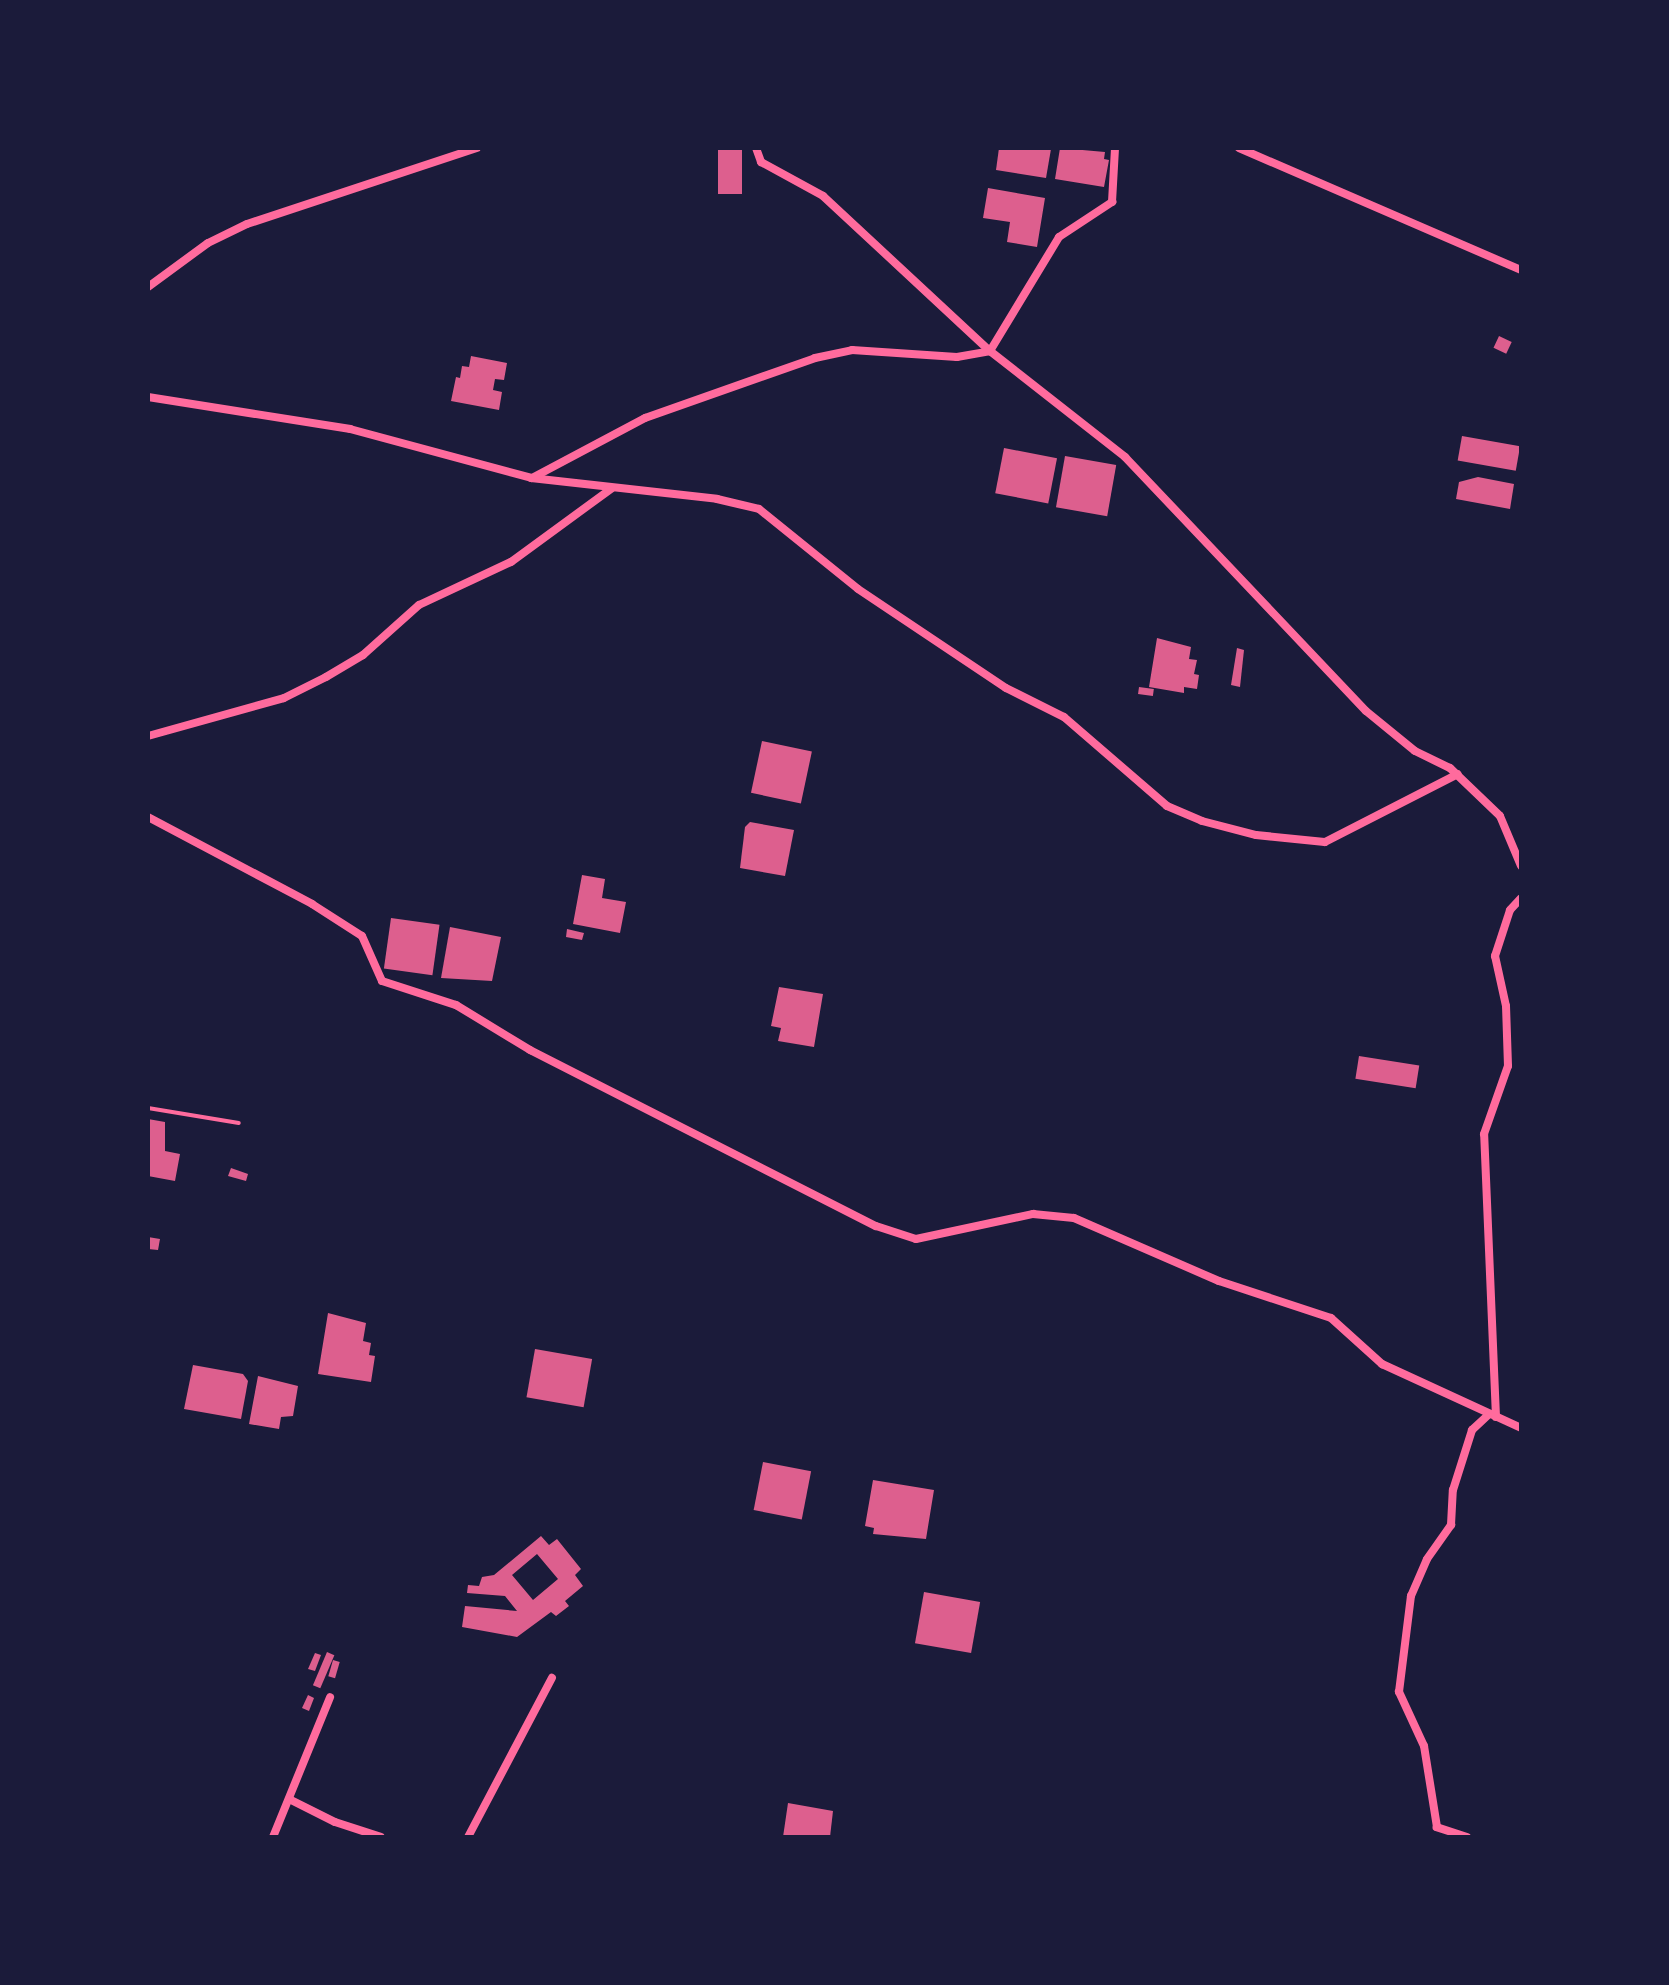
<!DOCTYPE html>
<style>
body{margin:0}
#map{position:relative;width:1669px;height:1985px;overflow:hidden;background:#1b1b3a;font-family:Lato,sans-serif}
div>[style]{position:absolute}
.building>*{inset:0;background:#dd5f8e;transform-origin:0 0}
.service>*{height:4px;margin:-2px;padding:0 2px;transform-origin:2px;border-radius:2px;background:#ff6b9d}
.minor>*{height:8px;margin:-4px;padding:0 4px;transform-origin:4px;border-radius:4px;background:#ff6b9d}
span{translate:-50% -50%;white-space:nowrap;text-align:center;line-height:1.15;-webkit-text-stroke:6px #1b1b3a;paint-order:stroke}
.frame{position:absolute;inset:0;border:150px solid #1b1b3a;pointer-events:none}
</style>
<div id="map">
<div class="building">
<i style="left:718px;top:148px;width:24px;height:46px"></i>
<i style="clip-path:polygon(999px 148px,1051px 149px,1046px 178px,996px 170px)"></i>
<i style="clip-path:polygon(1060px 148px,1105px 152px,1104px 159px,1109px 160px,1104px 187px,1055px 179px)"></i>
<i style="clip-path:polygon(988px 188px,1045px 198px,1037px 247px,1007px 242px,1010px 222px,983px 218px)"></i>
<i style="left:1499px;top:336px;width:14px;height:13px;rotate:25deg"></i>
<i style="clip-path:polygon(471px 356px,507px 363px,504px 380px,495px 379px,493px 390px,502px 392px,499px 410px,451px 401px,456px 377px,460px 378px,462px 366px,469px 367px)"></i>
<i style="left:1462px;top:436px;width:59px;height:25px;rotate:10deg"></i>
<i style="left:1004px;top:448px;width:54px;height:46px;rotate:11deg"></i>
<i style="left:1065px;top:456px;width:52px;height:52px;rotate:10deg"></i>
<i style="clip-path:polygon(1478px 477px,1514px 484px,1510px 509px,1456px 499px,1459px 482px)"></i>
<i style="clip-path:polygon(1157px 638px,1191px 647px,1189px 659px,1197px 660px,1194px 674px,1199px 675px,1197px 689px,1184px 687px,1184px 693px,1149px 687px)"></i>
<i style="clip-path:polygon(1237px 648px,1244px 650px,1240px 687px,1231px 685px)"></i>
<i style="left:1139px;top:687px;width:15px;height:7px;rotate:8deg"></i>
<i style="left:762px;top:741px;width:51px;height:53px;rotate:12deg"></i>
<i style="clip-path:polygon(750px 822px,794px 830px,785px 876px,740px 868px,745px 827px)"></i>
<i style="clip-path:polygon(582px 875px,605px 879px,602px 898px,626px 902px,620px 933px,573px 924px)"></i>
<i style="left:391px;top:918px;width:49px;height:51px;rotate:8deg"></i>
<i style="clip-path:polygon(450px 927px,501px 937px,492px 981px,441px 978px)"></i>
<i style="clip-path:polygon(567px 929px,584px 933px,582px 940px,566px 937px)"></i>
<i style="clip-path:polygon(779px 987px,823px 994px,814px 1047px,778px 1041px,781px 1028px,771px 1026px)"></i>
<i style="left:1359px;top:1056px;width:61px;height:23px;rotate:9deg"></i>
<i style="clip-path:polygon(148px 1119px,165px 1122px,165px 1151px,180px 1154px,175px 1181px,148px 1176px)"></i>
<i style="clip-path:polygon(231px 1168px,248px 1174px,246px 1181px,228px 1176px)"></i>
<i style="clip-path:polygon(148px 1237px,160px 1239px,158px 1250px,148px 1249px)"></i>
<i style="clip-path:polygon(328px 1313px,366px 1323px,363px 1341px,371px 1343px,369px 1355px,375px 1356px,371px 1382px,318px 1374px)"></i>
<i style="left:535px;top:1349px;width:58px;height:49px;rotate:10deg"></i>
<i style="clip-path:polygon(193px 1365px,243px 1374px,248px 1381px,241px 1419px,184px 1409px)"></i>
<i style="clip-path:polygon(258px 1376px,298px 1386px,293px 1416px,281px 1417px,279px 1429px,249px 1424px)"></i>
<i style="left:763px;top:1462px;width:49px;height:49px;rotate:11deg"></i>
<i style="clip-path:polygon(873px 1480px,934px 1490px,926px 1539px,873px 1534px,874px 1528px,865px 1526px)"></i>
<i style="clip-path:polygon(evenodd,541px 1536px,549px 1545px,557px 1539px,581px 1569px,575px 1575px,583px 1586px,565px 1601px,569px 1606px,556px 1616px,551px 1612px,517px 1637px,462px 1627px,465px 1606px,517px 1611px,505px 1596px,467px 1593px,468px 1585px,479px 1586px,482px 1577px,494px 1575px,541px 1536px,537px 1554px,558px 1579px,533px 1600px,512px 1575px,537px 1554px)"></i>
<i style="left:924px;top:1592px;width:57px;height:52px;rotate:10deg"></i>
<i style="left:327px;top:1652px;width:8px;height:36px;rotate:23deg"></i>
<i style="clip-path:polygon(315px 1653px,321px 1655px,315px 1671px,308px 1669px)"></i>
<i style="left:333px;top:1660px;width:7px;height:17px;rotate:16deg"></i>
<i style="clip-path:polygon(308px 1695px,314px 1698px,309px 1711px,302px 1708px)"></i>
<i style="clip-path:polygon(788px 1803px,833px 1811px,830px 1837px,783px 1837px)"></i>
</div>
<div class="service">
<i style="left:148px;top:1108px;width:92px;rotate:9.4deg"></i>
</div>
<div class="minor">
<i style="left:756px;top:148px;width:15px;rotate:70deg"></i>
<i style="left:761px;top:162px;width:71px;rotate:28.7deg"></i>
<i style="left:823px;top:196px;width:228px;rotate:42.9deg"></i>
<i style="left:990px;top:351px;width:172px;rotate:38.1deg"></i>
<i style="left:1125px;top:457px;width:350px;rotate:46.5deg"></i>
<i style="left:1366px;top:711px;width:63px;rotate:39.2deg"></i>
<i style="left:1415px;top:751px;width:39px;rotate:26deg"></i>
<i style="left:1450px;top:768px;width:69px;rotate:43.8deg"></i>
<i style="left:1500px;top:816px;width:54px;rotate:67.2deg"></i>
<i style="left:1239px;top:148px;width:307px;rotate:23.4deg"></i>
<i style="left:148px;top:287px;width:74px;rotate:-36.3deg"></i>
<i style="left:208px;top:243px;width:43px;rotate:-26deg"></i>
<i style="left:247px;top:224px;width:242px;rotate:-18.3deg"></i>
<i style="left:148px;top:397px;width:205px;rotate:9deg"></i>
<i style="left:350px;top:429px;width:188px;rotate:15.1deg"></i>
<i style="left:531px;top:478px;width:187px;rotate:6.4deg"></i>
<i style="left:717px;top:499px;width:43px;rotate:13.4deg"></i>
<i style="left:759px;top:509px;width:127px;rotate:38.9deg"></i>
<i style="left:858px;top:589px;width:178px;rotate:33.8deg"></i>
<i style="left:1006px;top:688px;width:65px;rotate:26.6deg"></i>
<i style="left:1064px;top:717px;width:136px;rotate:40.8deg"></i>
<i style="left:1167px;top:806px;width:38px;rotate:23deg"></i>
<i style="left:1202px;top:821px;width:56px;rotate:14.5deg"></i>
<i style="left:1256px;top:835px;width:69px;rotate:5.8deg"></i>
<i style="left:1325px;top:842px;width:149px;rotate:-27.1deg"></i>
<i style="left:532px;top:478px;width:128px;rotate:-28deg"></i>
<i style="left:645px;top:418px;width:180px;rotate:-19.4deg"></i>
<i style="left:815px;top:358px;width:38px;rotate:-12deg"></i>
<i style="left:852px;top:350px;width:105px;rotate:3.8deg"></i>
<i style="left:957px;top:357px;width:34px;rotate:-10deg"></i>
<i style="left:990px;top:351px;width:133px;rotate:-58.8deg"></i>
<i style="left:1059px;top:237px;width:64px;rotate:-33.4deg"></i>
<i style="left:1112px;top:202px;width:54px;rotate:-86.8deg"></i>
<i style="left:148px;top:736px;width:141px;rotate:-15.6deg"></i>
<i style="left:284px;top:698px;width:47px;rotate:-26.6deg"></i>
<i style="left:326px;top:677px;width:43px;rotate:-30.7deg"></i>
<i style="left:363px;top:655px;width:75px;rotate:-41.8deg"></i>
<i style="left:419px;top:605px;width:102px;rotate:-25.1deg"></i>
<i style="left:511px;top:562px;width:125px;rotate:-36.2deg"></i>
<i style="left:148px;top:817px;width:186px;rotate:27.9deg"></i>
<i style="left:312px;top:904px;width:59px;rotate:32.6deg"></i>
<i style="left:362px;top:936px;width:49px;rotate:66deg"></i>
<i style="left:382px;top:981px;width:78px;rotate:18deg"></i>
<i style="left:456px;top:1005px;width:87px;rotate:31.3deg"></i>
<i style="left:530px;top:1050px;width:388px;rotate:27deg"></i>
<i style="left:876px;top:1226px;width:42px;rotate:18deg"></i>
<i style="left:916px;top:1239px;width:120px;rotate:-12.1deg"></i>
<i style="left:1033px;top:1214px;width:41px;rotate:5.6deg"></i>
<i style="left:1074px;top:1218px;width:158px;rotate:23.5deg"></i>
<i style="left:1219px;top:1281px;width:118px;rotate:18.3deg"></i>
<i style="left:1331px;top:1318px;width:69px;rotate:42deg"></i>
<i style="left:1382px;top:1364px;width:153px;rotate:24.7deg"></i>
<i style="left:1496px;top:1417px;width:283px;rotate:-92.4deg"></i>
<i style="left:1484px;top:1134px;width:72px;rotate:-70.6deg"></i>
<i style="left:1508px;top:1066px;width:60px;rotate:-91.9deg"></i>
<i style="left:1506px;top:1006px;width:51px;rotate:-102.4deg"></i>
<i style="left:1495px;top:956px;width:48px;rotate:-71.9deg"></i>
<i style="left:1510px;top:910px;width:16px;rotate:-47deg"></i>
<i style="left:289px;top:1799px;width:51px;rotate:26.6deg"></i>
<i style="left:335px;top:1822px;width:48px;rotate:18.1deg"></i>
<i style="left:273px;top:1837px;width:151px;rotate:-67.8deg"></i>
<i style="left:468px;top:1837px;width:180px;rotate:-62.2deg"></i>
<i style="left:1467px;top:1837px;width:32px;rotate:-162deg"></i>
<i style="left:1437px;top:1827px;width:82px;rotate:-99.1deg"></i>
<i style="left:1424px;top:1746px;width:60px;rotate:-114.8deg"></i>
<i style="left:1399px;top:1692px;width:97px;rotate:-82.9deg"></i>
<i style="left:1411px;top:1596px;width:40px;rotate:-66.6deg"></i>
<i style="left:1427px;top:1559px;width:42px;rotate:-54.8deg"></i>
<i style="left:1451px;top:1525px;width:35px;rotate:-87deg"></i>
<i style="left:1453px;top:1490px;width:63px;rotate:-72.4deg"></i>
<i style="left:1472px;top:1430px;width:23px;rotate:-43deg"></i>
</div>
<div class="frame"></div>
</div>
